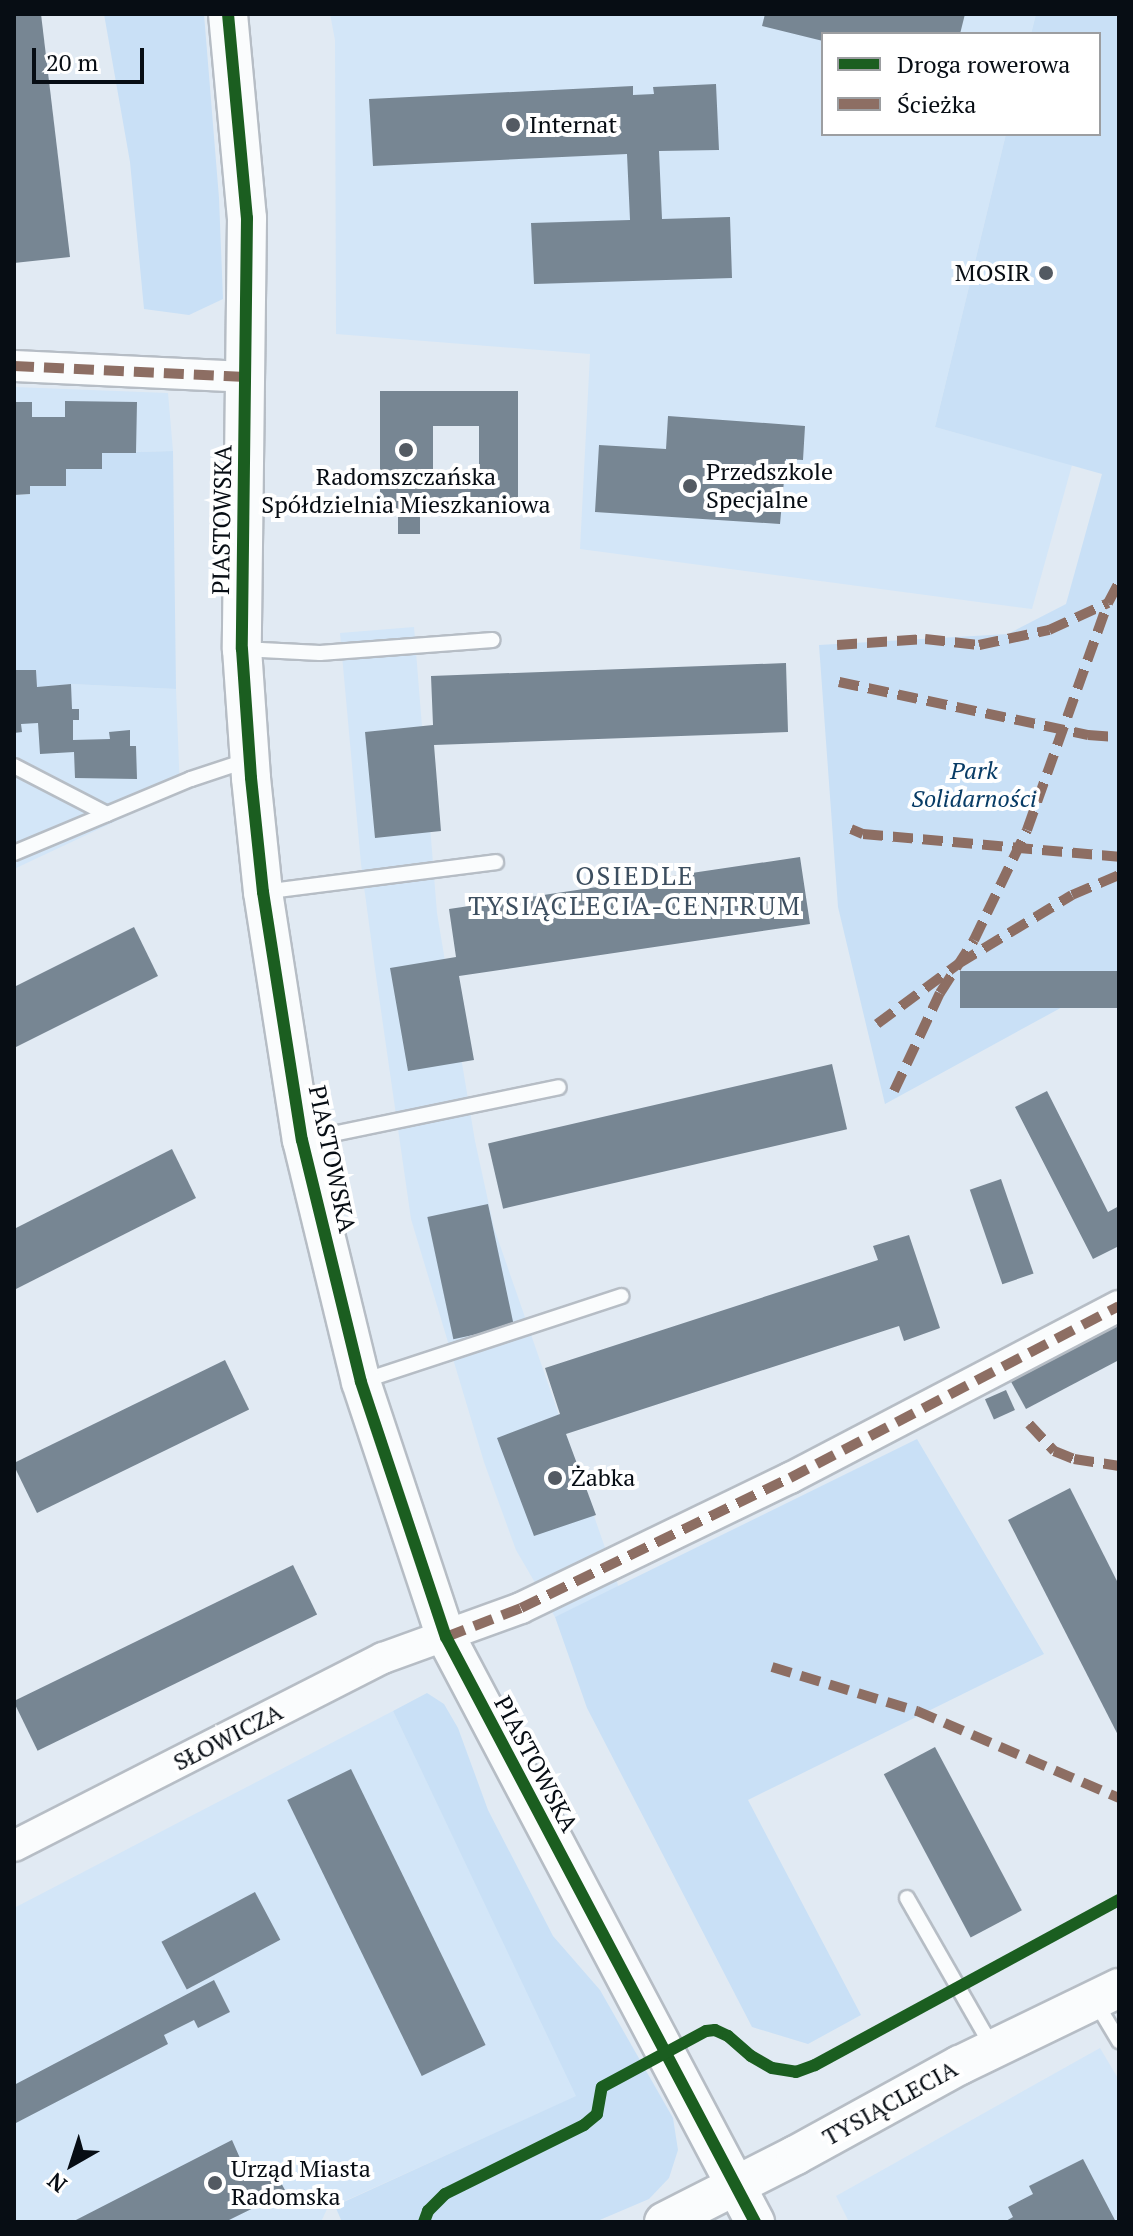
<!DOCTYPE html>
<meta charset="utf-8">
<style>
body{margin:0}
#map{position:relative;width:1133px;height:2236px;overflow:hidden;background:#e1eaf3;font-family:"PT Serif",serif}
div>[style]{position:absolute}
.built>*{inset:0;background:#d3e6f8}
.green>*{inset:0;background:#c9e0f6}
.building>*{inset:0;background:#778693;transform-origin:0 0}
.roads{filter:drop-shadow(2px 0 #b6bdc5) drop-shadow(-2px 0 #b6bdc5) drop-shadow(0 2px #b6bdc5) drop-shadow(0 -2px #b6bdc5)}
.service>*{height:14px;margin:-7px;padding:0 7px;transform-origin:7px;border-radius:7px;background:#fafcfd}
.minor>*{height:30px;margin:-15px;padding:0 15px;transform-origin:15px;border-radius:15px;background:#fafcfd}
.tertiary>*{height:38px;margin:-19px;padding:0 19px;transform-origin:19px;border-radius:19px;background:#fafcfd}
.quiet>*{height:10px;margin-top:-5px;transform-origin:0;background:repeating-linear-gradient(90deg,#8d6e63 0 20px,transparent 0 30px)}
.cycleway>*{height:12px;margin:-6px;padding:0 6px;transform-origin:6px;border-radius:6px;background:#1b5e20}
.dots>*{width:22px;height:22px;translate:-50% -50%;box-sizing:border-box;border:4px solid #fff;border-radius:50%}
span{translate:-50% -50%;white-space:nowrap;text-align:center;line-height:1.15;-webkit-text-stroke:8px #fff;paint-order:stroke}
.poi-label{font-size:24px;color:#070d14}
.left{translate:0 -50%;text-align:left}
.right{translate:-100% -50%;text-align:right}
.street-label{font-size:24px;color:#070d14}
.park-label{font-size:24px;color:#083c66;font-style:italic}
.neighbourhood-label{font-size:26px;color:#3c4e5f;letter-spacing:2px}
.frame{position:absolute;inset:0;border:16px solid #070d14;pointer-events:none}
.legend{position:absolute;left:821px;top:32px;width:280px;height:104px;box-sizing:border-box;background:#fff;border:2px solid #9c9ea1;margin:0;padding:10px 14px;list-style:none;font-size:24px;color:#070d14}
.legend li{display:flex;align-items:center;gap:16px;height:40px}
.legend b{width:40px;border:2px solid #9c9ea1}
.north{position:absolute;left:32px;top:2124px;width:80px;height:80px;-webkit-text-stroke:6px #fff;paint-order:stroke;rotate:219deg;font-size:22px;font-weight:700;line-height:32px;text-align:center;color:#070d14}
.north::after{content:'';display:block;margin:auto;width:28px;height:36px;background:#070d14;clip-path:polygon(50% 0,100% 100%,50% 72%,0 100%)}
.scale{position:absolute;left:32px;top:48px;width:112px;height:36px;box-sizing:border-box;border:4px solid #070d14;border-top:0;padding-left:10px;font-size:24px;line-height:28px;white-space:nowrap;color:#070d14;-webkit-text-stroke:6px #fff;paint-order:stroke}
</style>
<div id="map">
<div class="built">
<i style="clip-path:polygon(330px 14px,1036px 14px,1031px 34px,823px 34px,823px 134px,1006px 134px,935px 427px,1072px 465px,1032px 609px,580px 549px,590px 354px,336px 334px,335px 40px)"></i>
<i style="clip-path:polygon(14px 387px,168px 393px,173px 451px,102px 453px,102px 469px,67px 469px,66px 486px,14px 495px)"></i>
<i style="clip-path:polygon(414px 627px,437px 913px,475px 1141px,494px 1228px,619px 1588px,555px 1617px,516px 1550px,484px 1462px,411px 1219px,376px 976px,361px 864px,340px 633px)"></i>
<i style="clip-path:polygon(14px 670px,36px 670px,71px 684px,176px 689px,180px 791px,14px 869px)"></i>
<i style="clip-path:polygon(393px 1711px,577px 2096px,327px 2209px,321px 2222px,14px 2222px,14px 1908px)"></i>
<i style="clip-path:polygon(1100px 2048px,1119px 2080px,1119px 2222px,849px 2222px,836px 2196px)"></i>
</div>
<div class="green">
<i style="clip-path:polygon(104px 14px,204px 14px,219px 198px,223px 299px,189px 315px,144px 309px,130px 162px)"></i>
<i style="clip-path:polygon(1036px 14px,1119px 14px,1119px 976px,885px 1104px,838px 907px,819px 645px,1008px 634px,1066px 604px,1102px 474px,935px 427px,1006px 134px,1099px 134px,1099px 34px,1031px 34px)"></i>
<i style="clip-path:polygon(173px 451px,176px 689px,71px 684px,37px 687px,36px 670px,14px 670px,14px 495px,30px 494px,30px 486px,66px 486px,66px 469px,101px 469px,102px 453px)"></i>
<i style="clip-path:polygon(917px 1439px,1044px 1654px,748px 1800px,861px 2015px,808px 2044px,752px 2027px,587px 1708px,555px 1617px)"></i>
<i style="clip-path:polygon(427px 1693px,444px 1704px,458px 1728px,488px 1810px,553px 1936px,600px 1990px,673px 2118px,678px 2150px,669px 2178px,649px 2199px,595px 2222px,342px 2222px,335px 2206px,576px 2096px,393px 1711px)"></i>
</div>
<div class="building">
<i style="clip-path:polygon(14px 14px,41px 14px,70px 257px,14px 263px)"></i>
<i style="clip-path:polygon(765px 14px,965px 14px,960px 34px,823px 34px,823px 41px,762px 26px)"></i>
<i style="clip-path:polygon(716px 84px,719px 150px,659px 151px,662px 219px,730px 217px,732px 278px,534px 284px,531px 223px,630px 220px,627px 154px,373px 166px,369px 99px,633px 86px,633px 95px,654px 94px,653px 87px)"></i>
<i style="clip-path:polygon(evenodd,380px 391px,518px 391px,518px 509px,420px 509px,420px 534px,398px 534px,398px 509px,380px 509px,380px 391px,433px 426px,479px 426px,479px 473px,433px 473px,433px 426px)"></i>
<i style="clip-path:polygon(65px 401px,137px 402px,136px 453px,102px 453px,102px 469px,66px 469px,66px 486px,30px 486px,30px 494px,14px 495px,14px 402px,32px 402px,32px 417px,65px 417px)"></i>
<i style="clip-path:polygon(668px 416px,805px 426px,803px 460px,786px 459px,780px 524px,595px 512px,599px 445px,666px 449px)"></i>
<i style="clip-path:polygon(786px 663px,788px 732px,434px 745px,441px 831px,375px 838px,365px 732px,433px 725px,431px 676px)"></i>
<i style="clip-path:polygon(14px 670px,36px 670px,37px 687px,71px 684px,72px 709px,79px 709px,79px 720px,73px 720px,73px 740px,110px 739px,109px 732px,130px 730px,130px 746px,136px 746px,137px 779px,75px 778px,74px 752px,40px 754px,38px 723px,21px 724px,22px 732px,14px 733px)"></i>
<i style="clip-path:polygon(800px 857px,810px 924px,459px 976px,474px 1060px,408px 1071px,390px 968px,456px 957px,449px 909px)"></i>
<i style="clip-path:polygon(134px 927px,158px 976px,14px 1048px,14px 987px)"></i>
<i style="left:1119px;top:971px;width:37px;height:159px;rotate:90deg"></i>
<i style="left:832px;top:1064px;width:67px;height:353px;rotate:77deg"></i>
<i style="clip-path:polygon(1047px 1091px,1108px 1212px,1119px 1206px,1119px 1246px,1093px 1259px,1015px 1107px)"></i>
<i style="clip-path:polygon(172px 1149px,196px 1198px,14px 1290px,14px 1229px)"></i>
<i style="left:1001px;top:1179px;width:100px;height:33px;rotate:71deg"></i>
<i style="left:488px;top:1204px;width:125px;height:62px;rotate:78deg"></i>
<i style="clip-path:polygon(909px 1235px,940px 1328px,904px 1341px,899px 1326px,566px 1434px,596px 1515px,534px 1536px,497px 1438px,560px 1414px,545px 1368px,878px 1260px,873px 1246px)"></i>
<i style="clip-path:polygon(1119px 1322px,1119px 1360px,1026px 1409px,1009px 1378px)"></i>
<i style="left:225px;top:1360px;width:55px;height:236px;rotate:64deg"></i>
<i style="left:1006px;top:1390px;width:22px;height:23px;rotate:66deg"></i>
<i style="clip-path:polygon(1070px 1488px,1119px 1585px,1119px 1737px,1008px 1520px)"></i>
<i style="left:293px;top:1565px;width:55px;height:311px;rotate:64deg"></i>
<i style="left:935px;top:1747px;width:185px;height:58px;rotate:62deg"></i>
<i style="left:351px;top:1769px;width:307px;height:71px;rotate:64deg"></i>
<i style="left:255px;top:1892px;width:54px;height:106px;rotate:62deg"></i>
<i style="clip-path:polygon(214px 1980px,230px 2012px,198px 2028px,194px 2020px,164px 2035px,168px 2044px,14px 2124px,14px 2085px)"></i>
<i style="clip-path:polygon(232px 2140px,243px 2165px,251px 2161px,257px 2173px,272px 2166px,286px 2192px,225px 2222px,72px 2222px)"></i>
<i style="clip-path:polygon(1083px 2159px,1116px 2222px,1004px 2222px,1013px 2217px,1008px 2207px,1033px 2194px,1029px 2186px)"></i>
</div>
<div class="roads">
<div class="service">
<i style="left:242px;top:649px;width:78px;rotate:2.9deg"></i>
<i style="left:320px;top:653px;width:173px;rotate:-4.3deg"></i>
<i style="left:14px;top:766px;width:105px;rotate:27.3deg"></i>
<i style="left:14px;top:853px;width:192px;rotate:-22.7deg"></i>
<i style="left:191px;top:779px;width:60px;rotate:-18.4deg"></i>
<i style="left:263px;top:892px;width:235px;rotate:-7.3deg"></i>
<i style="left:304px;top:1140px;width:260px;rotate:-11.7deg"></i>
<i style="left:363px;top:1381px;width:272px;rotate:-18.2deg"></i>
<i style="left:907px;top:1898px;width:173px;rotate:60.2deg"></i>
<i style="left:1095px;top:2001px;width:47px;rotate:59deg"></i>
</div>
<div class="minor">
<i style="left:14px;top:366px;width:232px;rotate:2.7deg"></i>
<i style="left:14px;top:1846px;width:414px;rotate:-27deg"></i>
<i style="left:383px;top:1658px;width:147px;rotate:-19.9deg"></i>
<i style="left:521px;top:1608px;width:299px;rotate:-25.8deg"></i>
<i style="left:790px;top:1478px;width:371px;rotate:-27.6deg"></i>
</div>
<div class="tertiary">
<i style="left:228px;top:14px;width:205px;rotate:84.7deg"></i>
<i style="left:247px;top:218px;width:431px;rotate:90.7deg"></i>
<i style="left:242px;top:649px;width:129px;rotate:86deg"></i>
<i style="left:251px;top:778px;width:115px;rotate:84deg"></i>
<i style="left:263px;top:892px;width:251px;rotate:81.1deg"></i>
<i style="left:302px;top:1140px;width:249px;rotate:76.3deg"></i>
<i style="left:361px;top:1382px;width:269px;rotate:71.6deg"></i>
<i style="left:446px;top:1637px;width:662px;rotate:62.16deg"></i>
<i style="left:664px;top:2222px;width:148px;rotate:-26.9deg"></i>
<i style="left:796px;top:2155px;width:187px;rotate:-28.8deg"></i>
<i style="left:960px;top:2065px;width:177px;rotate:-25.8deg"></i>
</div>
</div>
<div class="quiet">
<i style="left:14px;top:366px;width:232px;rotate:2.7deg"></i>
<i style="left:837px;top:645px;width:88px;rotate:-3.9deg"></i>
<i style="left:925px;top:639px;width:54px;rotate:6.3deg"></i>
<i style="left:979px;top:645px;width:72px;rotate:-12.1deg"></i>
<i style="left:1049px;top:630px;width:65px;rotate:-24.6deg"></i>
<i style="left:839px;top:682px;width:255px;rotate:12deg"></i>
<i style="left:1088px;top:735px;width:31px;rotate:4deg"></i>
<i style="left:851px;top:829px;width:13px;rotate:23deg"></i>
<i style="left:863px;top:834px;width:257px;rotate:5.1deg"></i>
<i style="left:877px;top:1024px;width:101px;rotate:-36.5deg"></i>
<i style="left:958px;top:964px;width:133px;rotate:-31.2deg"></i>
<i style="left:1072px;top:895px;width:51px;rotate:-23.1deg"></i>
<i style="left:894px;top:1091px;width:108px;rotate:-64.9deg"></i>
<i style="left:940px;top:993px;width:63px;rotate:-57.3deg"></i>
<i style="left:974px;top:940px;width:122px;rotate:-64.3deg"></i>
<i style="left:1027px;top:830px;width:241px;rotate:-70.4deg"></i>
<i style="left:1108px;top:603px;width:24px;rotate:-62deg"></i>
<i style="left:1029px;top:1424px;width:37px;rotate:47deg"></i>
<i style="left:1054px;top:1451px;width:22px;rotate:22deg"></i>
<i style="left:1074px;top:1459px;width:46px;rotate:8.8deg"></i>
<i style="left:446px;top:1637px;width:80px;rotate:-21.1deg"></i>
<i style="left:521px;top:1608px;width:299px;rotate:-25.8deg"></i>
<i style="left:790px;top:1478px;width:371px;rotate:-27.6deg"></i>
<i style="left:772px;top:1667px;width:152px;rotate:16.9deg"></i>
<i style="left:917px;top:1711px;width:220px;rotate:23.3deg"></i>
</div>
<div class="cycleway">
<i style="left:228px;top:14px;width:205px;rotate:84.7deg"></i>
<i style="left:247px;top:218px;width:431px;rotate:90.7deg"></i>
<i style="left:242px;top:649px;width:129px;rotate:86deg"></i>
<i style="left:251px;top:778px;width:115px;rotate:84deg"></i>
<i style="left:263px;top:892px;width:251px;rotate:81.1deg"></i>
<i style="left:302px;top:1140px;width:249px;rotate:76.3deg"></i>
<i style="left:361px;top:1382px;width:269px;rotate:71.6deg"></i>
<i style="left:446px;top:1637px;width:662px;rotate:62.16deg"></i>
<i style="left:424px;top:2222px;width:12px;rotate:-70deg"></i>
<i style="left:428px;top:2211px;width:24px;rotate:-45deg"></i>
<i style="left:445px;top:2194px;width:155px;rotate:-26.4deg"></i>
<i style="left:584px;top:2125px;width:17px;rotate:-40deg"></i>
<i style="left:597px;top:2114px;width:27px;rotate:-80deg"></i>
<i style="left:602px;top:2087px;width:118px;rotate:-28.3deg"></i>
<i style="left:706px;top:2031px;width:9px;rotate:-6deg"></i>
<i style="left:715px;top:2030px;width:14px;rotate:25deg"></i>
<i style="left:728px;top:2036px;width:30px;rotate:41deg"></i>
<i style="left:751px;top:2056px;width:24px;rotate:30deg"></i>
<i style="left:772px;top:2068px;width:24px;rotate:9deg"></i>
<i style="left:796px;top:2072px;width:20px;rotate:-20deg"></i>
<i style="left:815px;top:2065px;width:346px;rotate:-28.5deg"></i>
</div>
<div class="dots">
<i style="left:513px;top:125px;background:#535a62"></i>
<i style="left:1046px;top:273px;background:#535a62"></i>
<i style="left:406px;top:450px;background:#535a62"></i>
<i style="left:690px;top:486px;background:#535a62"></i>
<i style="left:555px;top:1478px;background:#535a62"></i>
<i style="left:215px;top:2183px;background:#535a62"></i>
</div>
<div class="poi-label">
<span class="left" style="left:529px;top:125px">Internat</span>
<span class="right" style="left:1030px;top:273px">MOSIR</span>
<span class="left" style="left:706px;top:486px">Przedszkole<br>Specjalne</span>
<span style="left:406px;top:491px">Radomszczańska<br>Spółdzielnia Mieszkaniowa</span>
<span class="left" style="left:571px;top:1478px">Żabka</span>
<span class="left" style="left:231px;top:2183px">Urząd Miasta<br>Radomska</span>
</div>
<div class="street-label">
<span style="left:222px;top:520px;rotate:-89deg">PIASTOWSKA</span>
<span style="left:332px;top:1159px;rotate:78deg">PIASTOWSKA</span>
<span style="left:228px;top:1737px;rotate:-27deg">SŁOWICZA</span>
<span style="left:536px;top:1764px;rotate:62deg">PIASTOWSKA</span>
<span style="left:890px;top:2103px;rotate:-29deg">TYSIĄCLECIA</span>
</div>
<div class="park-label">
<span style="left:974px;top:785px">Park<br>Solidarności</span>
</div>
<div class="neighbourhood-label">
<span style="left:635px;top:891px">OSIEDLE<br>TYSIĄCLECIA-CENTRUM</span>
</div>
<div class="frame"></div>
<ul class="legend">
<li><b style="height:10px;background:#1b5e20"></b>Droga rowerowa</li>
<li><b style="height:10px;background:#8d6e63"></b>Ścieżka</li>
</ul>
<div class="north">N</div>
<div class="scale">20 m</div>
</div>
